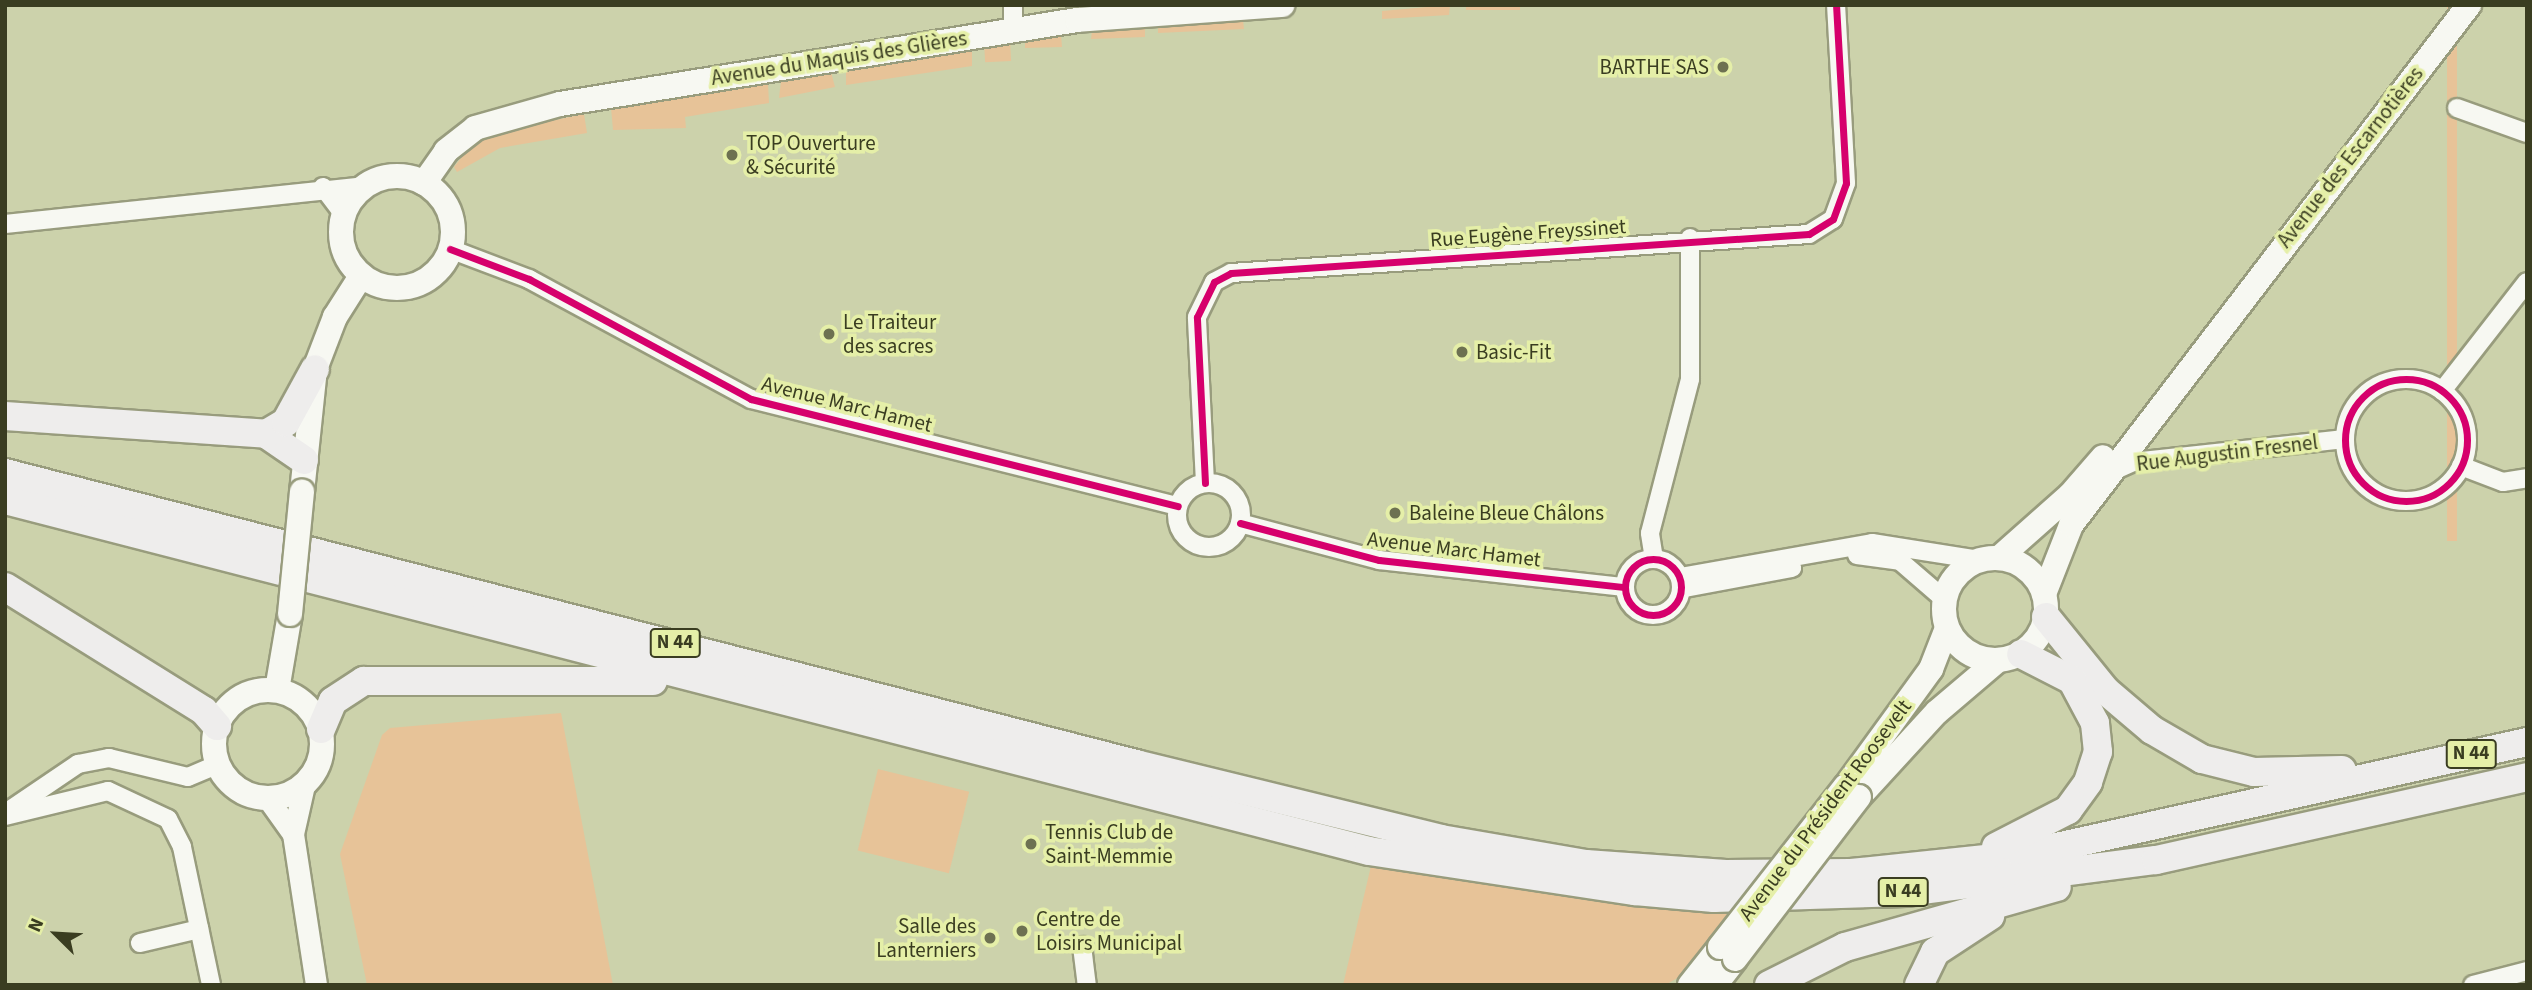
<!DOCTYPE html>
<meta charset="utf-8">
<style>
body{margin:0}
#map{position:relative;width:2532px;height:990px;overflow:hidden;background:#ccd2ab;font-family:"Source Sans 3",sans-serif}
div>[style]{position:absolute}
.green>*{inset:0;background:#e7c398;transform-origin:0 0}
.roads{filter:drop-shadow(2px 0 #989c7d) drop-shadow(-2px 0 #989c7d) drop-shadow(0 2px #989c7d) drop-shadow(0 -2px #989c7d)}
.minor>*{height:18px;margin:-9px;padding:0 9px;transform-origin:9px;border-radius:9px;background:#f7f8f2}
.minor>.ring{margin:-9px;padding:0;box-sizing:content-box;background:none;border:18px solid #f7f8f2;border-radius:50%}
.tertiary>*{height:21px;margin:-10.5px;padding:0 10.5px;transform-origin:10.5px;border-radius:10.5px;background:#f7f8f2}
.secondary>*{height:24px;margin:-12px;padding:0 12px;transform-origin:12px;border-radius:12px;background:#f7f8f2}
.secondary>.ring{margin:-12px;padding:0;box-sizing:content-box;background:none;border:24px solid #f7f8f2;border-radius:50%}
.primary>*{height:28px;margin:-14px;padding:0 14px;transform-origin:14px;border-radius:14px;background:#eeedec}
.bridges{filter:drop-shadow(2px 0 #989c7d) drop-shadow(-2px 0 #989c7d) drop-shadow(0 2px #989c7d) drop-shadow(0 -2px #989c7d)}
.secondary-bridge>*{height:24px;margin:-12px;padding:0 12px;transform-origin:12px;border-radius:12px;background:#f7f8f2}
.cycleway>*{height:7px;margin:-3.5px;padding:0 3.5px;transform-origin:3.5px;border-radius:3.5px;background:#d6006c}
.cycleway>.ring{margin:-3.5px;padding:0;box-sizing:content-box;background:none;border:7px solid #d6006c;border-radius:50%}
.dots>*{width:19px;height:19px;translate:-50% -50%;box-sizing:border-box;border:4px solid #e5efa8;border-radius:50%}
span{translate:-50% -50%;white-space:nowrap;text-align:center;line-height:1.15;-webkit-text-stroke:7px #e5efa8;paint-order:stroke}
.shield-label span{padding:2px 5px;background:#e5efa8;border:2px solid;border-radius:5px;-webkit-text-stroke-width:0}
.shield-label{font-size:19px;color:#3a3d21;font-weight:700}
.street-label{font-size:21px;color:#3a3d21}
.poi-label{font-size:21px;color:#3a3d21}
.right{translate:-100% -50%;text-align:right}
.left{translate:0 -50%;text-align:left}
.frame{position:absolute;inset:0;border:7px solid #3a3d21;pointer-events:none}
.north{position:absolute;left:21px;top:899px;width:70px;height:70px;-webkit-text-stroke:5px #e5efa8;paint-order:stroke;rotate:294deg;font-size:19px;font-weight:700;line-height:28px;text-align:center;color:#3a3d21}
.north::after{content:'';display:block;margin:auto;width:24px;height:32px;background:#3a3d21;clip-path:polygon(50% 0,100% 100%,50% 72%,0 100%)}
</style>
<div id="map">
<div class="green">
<i style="clip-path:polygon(1450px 5px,1449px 15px,1382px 19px,1382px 11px)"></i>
<i style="left:1466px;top:5px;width:54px;height:5px"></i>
<i style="left:2447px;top:5px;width:10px;height:536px"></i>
<i style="clip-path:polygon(1243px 20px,1244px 29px,1158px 33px,1158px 26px)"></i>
<i style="clip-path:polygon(1145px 26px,1145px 37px,1091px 39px,1092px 31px)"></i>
<i style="clip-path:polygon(1061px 35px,1062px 47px,1025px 48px,1025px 38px)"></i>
<i style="left:1010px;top:40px;width:21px;height:26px;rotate:87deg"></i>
<i style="clip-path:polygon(972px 46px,972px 66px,846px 85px,846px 67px)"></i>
<i style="clip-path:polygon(831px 72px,835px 87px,779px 98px,781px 81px)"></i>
<i style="clip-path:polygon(768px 83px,769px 103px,685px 117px,686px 128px,613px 130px,611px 108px)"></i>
<i style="clip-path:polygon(584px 114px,587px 133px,500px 148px,457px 172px,454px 167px,468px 149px,498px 132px)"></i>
<i style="clip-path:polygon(561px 713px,613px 985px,367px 985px,340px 854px,382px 735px,390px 728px)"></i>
<i style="left:878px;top:769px;width:94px;height:84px;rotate:14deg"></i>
<i style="clip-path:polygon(1371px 866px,1478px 882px,1733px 912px,1683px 975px,1665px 985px,1343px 985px)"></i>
</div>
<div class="roads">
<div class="minor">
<i style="left:1013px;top:5px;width:25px;rotate:90deg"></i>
<i style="left:2457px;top:108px;width:74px;rotate:19.7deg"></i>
<i style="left:323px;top:187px;width:34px;rotate:53deg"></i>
<i style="left:5px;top:224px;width:361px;rotate:-6deg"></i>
<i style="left:450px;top:249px;width:85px;rotate:20.8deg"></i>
<i style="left:529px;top:279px;width:252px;rotate:28.4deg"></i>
<i style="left:751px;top:399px;width:440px;rotate:14.1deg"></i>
<i class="ring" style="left:2345px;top:379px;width:104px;height:104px"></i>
<i style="left:2442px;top:391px;width:138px;rotate:-52.1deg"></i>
<i style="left:2461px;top:466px;width:45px;rotate:20.9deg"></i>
<i style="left:2503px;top:482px;width:24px;rotate:-9deg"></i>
<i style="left:2113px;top:471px;width:22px;rotate:-24deg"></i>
<i style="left:2133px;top:462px;width:213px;rotate:-6.2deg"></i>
<i style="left:1205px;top:483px;width:166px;rotate:-92.8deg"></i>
<i style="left:1197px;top:317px;width:39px;rotate:-64deg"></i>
<i style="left:1214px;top:282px;width:19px;rotate:-28deg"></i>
<i style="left:1231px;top:273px;width:579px;rotate:-3.86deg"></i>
<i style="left:1809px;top:234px;width:28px;rotate:-32deg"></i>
<i style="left:1833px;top:219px;width:38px;rotate:-70deg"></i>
<i style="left:1846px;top:183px;width:178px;rotate:-93.2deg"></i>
<i class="ring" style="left:1177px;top:483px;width:46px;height:46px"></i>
<i style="left:1240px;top:523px;width:144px;rotate:14.9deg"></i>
<i style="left:1379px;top:560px;width:247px;rotate:6.3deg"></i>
<i style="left:1857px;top:555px;width:43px;rotate:7.9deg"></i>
<i style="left:1900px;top:561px;width:58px;rotate:40.8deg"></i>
<i class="ring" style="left:1625px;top:559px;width:38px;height:38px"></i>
<i style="left:1654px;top:559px;width:26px;rotate:-99deg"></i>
<i style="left:1650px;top:533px;width:159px;rotate:-75.4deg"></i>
<i style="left:1690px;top:379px;width:141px;rotate:-90deg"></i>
<i style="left:1680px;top:577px;width:195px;rotate:-10deg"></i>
<i style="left:1872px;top:543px;width:110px;rotate:8.9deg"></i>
<i style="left:1685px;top:588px;width:109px;rotate:-10.6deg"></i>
<i style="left:7px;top:812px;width:86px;rotate:-34.1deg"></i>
<i style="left:78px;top:764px;width:32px;rotate:-11deg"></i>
<i style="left:109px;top:758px;width:81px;rotate:13.5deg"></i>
<i style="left:188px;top:777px;width:33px;rotate:-23deg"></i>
<i style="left:5px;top:816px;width:106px;rotate:-13.6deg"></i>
<i style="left:108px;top:791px;width:66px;rotate:25deg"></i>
<i style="left:168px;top:819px;width:31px;rotate:63deg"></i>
<i style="left:182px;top:847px;width:141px;rotate:78.1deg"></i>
<i style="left:140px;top:943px;width:61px;rotate:-13.3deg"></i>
<i style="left:1082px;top:946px;width:39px;rotate:83deg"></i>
<i style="left:2473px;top:985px;width:56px;rotate:-14.5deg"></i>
</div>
<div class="tertiary">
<i style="left:304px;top:785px;width:50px;rotate:102.7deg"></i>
<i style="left:293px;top:834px;width:153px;rotate:81.3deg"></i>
<i style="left:268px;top:799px;width:43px;rotate:54.5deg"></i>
</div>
<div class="secondary">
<i class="ring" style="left:341px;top:176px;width:88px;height:88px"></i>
<i style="left:424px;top:183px;width:39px;rotate:-55deg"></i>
<i style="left:446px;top:151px;width:37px;rotate:-38deg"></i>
<i style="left:475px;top:128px;width:88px;rotate:-15.8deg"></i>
<i style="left:560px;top:104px;width:524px;rotate:-9.23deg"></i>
<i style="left:1077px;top:20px;width:206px;rotate:-4.2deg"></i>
<i style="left:302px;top:492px;width:124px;rotate:-84deg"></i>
<i style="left:315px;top:369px;width:56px;rotate:-69deg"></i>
<i style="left:335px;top:317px;width:49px;rotate:-57.6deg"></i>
<i class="ring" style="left:1944px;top:558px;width:78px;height:78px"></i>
<i style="left:1999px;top:558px;width:95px;rotate:-41.6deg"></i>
<i style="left:2070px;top:495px;width:50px;rotate:-49deg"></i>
<i style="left:2044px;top:594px;width:74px;rotate:-68.6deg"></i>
<i style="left:2071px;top:525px;width:655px;rotate:-52.57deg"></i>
<i class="ring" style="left:214px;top:690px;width:84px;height:84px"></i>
<i style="left:277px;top:690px;width:77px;rotate:-80.3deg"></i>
<i style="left:1846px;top:786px;width:145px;rotate:-54deg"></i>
<i style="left:1931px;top:669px;width:44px;rotate:-68.7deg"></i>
<i style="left:1859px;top:797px;width:115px;rotate:-47.5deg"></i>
<i style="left:1937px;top:712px;width:79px;rotate:-40.4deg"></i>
<i style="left:1690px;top:985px;width:48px;rotate:-51.7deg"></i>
<i style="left:1715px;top:985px;width:33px;rotate:-52deg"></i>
</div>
<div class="primary">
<i style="left:5px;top:416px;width:262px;rotate:3.9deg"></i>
<i style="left:266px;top:434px;width:46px;rotate:34.4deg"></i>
<i style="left:266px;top:434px;width:23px;rotate:-31deg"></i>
<i style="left:286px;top:422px;width:60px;rotate:-61.3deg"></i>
<i style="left:5px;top:473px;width:1168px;rotate:14.43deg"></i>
<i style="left:1136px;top:764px;width:314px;rotate:13.8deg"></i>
<i style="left:1441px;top:839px;width:147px;rotate:9.8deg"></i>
<i style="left:1586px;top:864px;width:140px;rotate:4.1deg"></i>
<i style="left:1726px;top:874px;width:125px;rotate:-0.5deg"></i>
<i style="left:1851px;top:873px;width:171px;rotate:-6deg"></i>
<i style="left:2021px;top:855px;width:518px;rotate:-12.59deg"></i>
<i style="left:5px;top:500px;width:1408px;rotate:14.43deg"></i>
<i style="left:1369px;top:851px;width:269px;rotate:8.6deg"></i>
<i style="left:1635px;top:891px;width:79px;rotate:5.1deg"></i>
<i style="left:1714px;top:898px;width:192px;rotate:-1.8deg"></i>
<i style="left:1906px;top:892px;width:252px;rotate:-7.3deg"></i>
<i style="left:2156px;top:860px;width:380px;rotate:-12.6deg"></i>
<i style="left:5px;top:587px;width:234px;rotate:31.9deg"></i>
<i style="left:204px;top:711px;width:20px;rotate:49deg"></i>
<i style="left:2046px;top:617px;width:95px;rotate:51deg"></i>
<i style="left:2106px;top:691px;width:60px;rotate:40.3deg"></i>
<i style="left:2152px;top:730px;width:58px;rotate:30.1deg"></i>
<i style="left:2202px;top:759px;width:54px;rotate:14deg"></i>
<i style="left:2254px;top:772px;width:88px;rotate:-1.3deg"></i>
<i style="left:321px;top:729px;width:30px;rotate:-67deg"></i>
<i style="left:333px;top:701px;width:37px;rotate:-33deg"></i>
<i style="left:364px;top:681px;width:289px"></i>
<i style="left:1996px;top:847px;width:81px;rotate:-27.2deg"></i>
<i style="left:2068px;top:810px;width:34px;rotate:-54deg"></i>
<i style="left:2088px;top:782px;width:32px;rotate:-72deg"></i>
<i style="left:2098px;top:752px;width:29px;rotate:-96deg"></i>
<i style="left:2095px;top:723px;width:49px;rotate:-118.1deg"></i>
<i style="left:2072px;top:680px;width:57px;rotate:-153deg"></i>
<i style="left:1769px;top:985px;width:85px;rotate:-26.6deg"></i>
<i style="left:1845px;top:947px;width:220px;rotate:-15.8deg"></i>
<i style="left:1919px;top:985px;width:37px;rotate:-64deg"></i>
<i style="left:1935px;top:952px;width:66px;rotate:-33.2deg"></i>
</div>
</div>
<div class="bridges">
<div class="secondary-bridge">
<i style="left:290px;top:614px;width:123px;rotate:-84.4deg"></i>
<i style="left:1720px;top:947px;width:204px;rotate:-52deg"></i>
<i style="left:1735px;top:959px;width:204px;rotate:-52.6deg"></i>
</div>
</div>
<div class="cycleway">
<i style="left:450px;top:249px;width:85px;rotate:20.8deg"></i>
<i style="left:529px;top:279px;width:252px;rotate:28.4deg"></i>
<i style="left:751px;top:399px;width:440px;rotate:14.1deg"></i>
<i class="ring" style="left:2345px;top:379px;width:115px;height:115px"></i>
<i style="left:1205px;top:483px;width:166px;rotate:-92.8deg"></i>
<i style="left:1197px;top:317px;width:39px;rotate:-64deg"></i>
<i style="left:1214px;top:282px;width:19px;rotate:-28deg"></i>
<i style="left:1231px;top:273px;width:579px;rotate:-3.86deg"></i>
<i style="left:1809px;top:234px;width:28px;rotate:-32deg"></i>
<i style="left:1833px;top:219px;width:38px;rotate:-70deg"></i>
<i style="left:1846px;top:183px;width:178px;rotate:-93.2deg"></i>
<i style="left:1240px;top:523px;width:144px;rotate:14.9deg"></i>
<i style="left:1379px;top:560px;width:247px;rotate:6.3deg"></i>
<i class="ring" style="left:1625px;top:559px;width:49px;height:49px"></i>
</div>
<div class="dots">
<i style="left:1723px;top:67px;background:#6d7151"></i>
<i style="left:732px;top:155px;background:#6d7151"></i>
<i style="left:829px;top:334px;background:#6d7151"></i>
<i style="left:1462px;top:352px;background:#6d7151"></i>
<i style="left:1395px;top:513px;background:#6d7151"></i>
<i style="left:1031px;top:844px;background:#6d7151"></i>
<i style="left:1022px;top:931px;background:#6d7151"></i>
<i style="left:990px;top:938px;background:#6d7151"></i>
</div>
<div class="shield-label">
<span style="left:675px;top:643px">N 44</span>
<span style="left:2471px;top:754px">N 44</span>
<span style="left:1903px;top:892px">N 44</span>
</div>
<div class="street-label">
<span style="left:839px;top:58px;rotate:-9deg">Avenue du Maquis des Glières</span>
<span style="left:2350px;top:157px;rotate:-52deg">Avenue des Escarnotières</span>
<span style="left:1528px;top:233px;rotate:-4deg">Rue Eugène Freyssinet</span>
<span style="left:847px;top:404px;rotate:14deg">Avenue Marc Hamet</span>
<span style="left:2227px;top:453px;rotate:-7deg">Rue Augustin Fresnel</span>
<span style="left:1454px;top:549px;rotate:7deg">Avenue Marc Hamet</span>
<span style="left:1825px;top:810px;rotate:-53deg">Avenue du Président Roosevelt</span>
</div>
<div class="poi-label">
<span class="right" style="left:1709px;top:67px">BARTHE SAS</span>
<span class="left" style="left:746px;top:155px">TOP Ouverture<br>&amp; Sécurité</span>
<span class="left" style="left:843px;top:334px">Le Traiteur<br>des sacres</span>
<span class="left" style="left:1476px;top:352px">Basic-Fit</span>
<span class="left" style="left:1409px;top:513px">Baleine Bleue Châlons</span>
<span class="left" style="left:1045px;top:844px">Tennis Club de<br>Saint-Memmie</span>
<span class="left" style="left:1036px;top:931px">Centre de<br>Loisirs Municipal</span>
<span class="right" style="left:976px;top:938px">Salle des<br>Lanterniers</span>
</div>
<div class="frame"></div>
<div class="north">N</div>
</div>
